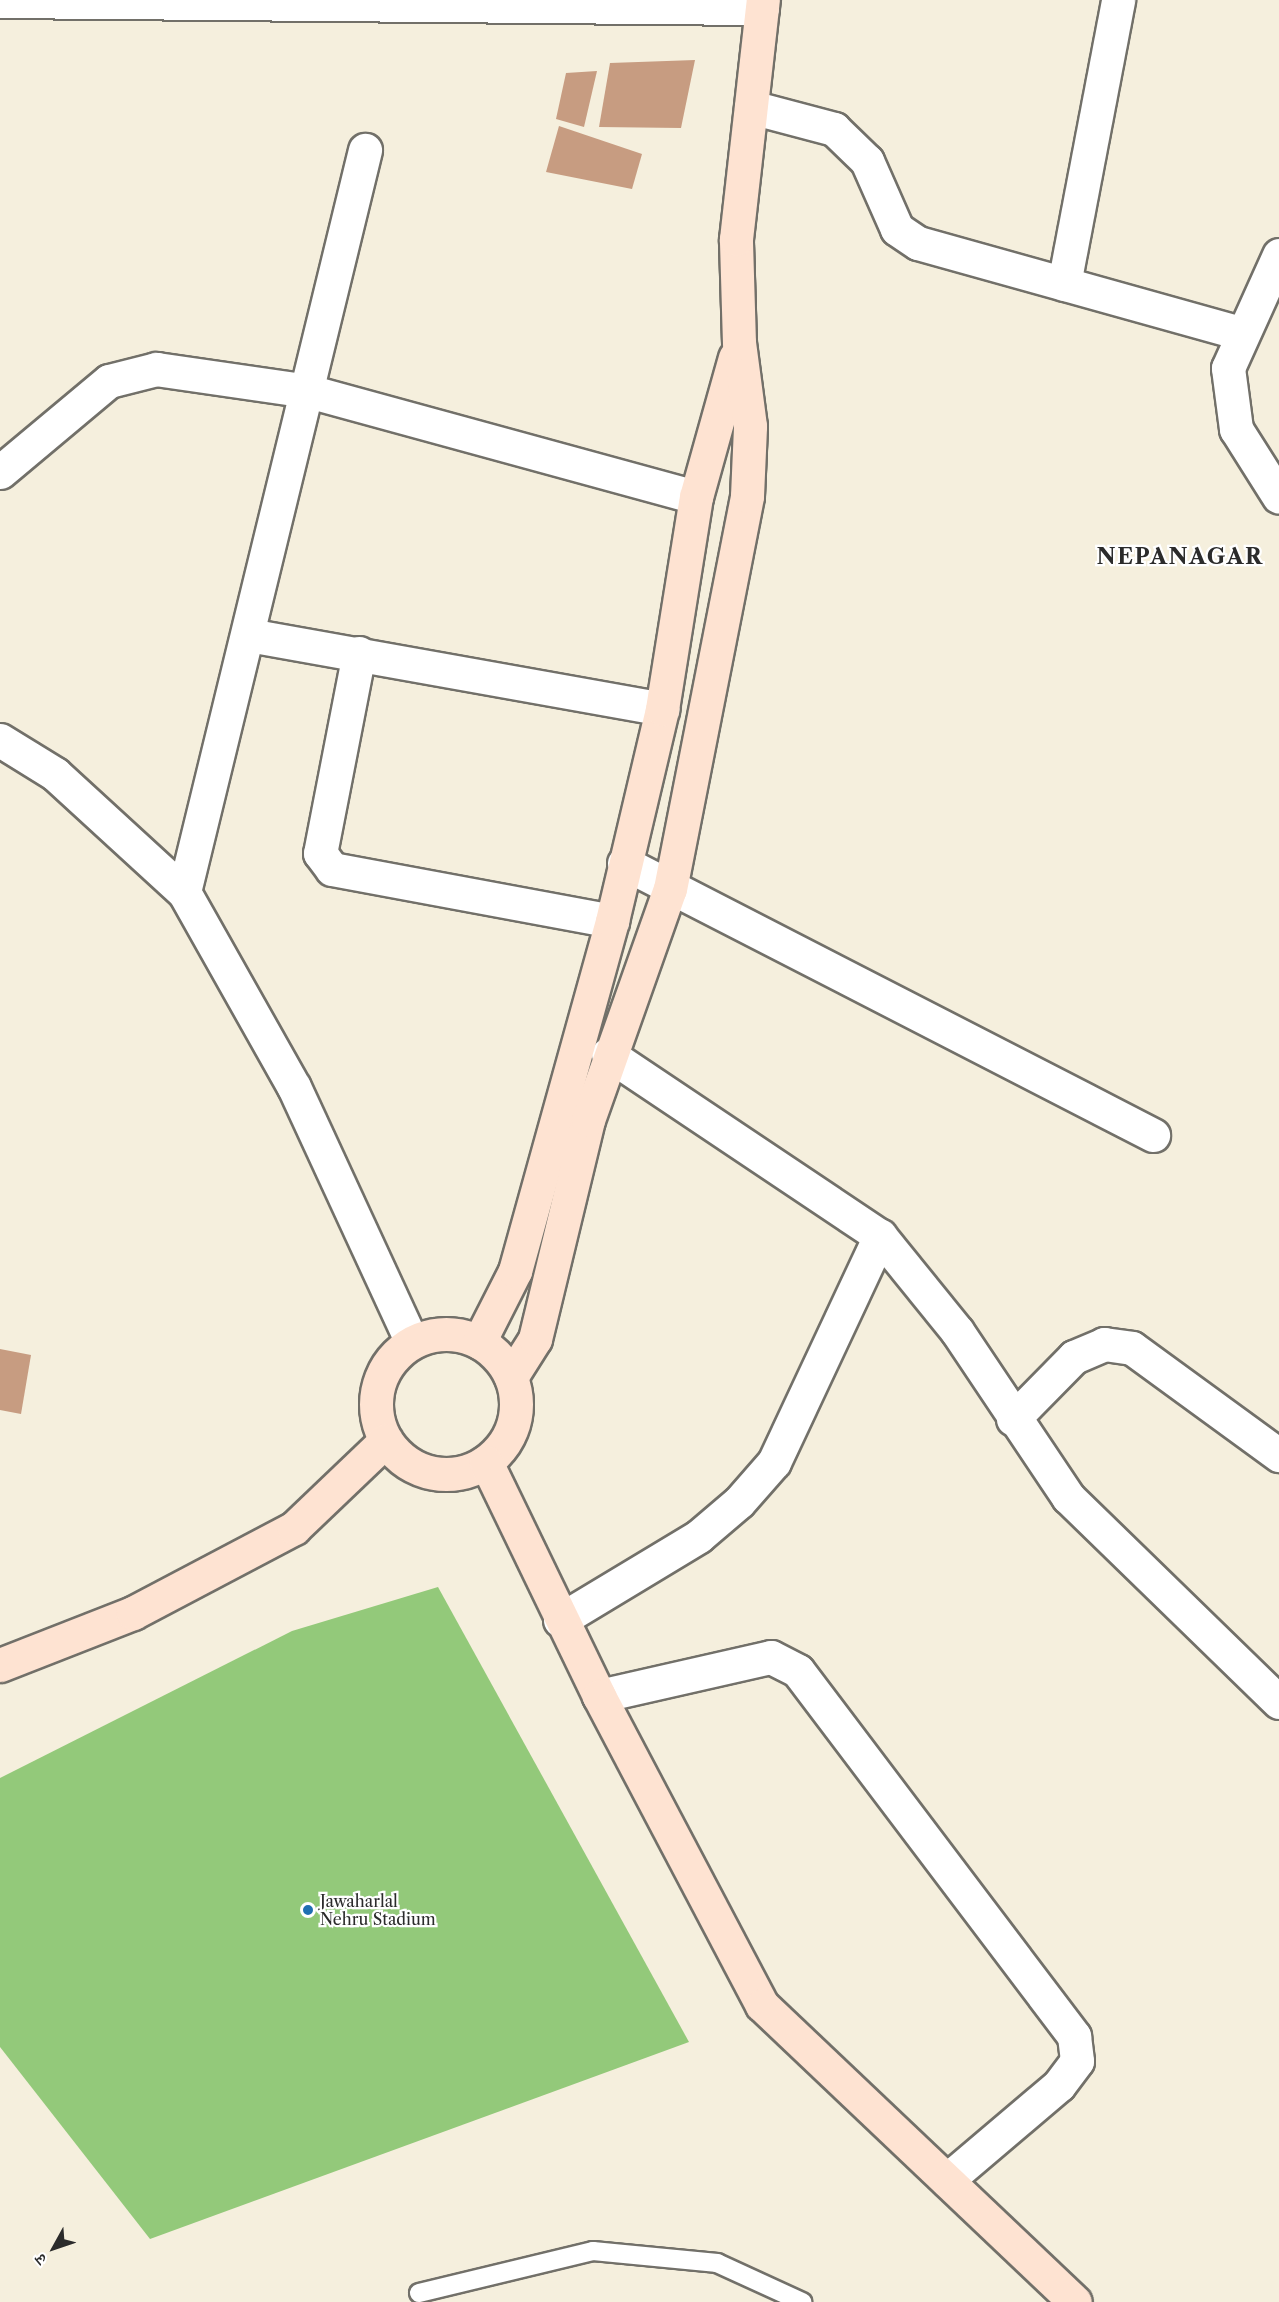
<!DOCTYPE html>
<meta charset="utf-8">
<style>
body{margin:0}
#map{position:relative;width:1279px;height:2302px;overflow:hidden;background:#f5efdd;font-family:"Libre Caslon Text","Noto Serif Devanagari",serif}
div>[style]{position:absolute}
.green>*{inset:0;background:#93c97a}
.building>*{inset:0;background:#c79c81}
.roads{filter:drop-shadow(2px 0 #727069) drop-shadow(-2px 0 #727069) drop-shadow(0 2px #727069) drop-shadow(0 -2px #727069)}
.lane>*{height:18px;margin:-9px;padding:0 9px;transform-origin:9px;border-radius:9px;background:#fff}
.street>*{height:33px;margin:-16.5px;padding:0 16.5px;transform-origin:16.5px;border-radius:16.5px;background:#fff}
.secondary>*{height:33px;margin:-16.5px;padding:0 16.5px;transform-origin:16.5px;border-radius:16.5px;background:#fee3d2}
.secondary>.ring{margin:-16.5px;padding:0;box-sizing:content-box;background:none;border:33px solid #fee3d2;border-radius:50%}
.dots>*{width:16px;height:16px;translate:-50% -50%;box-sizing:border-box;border:3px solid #fff;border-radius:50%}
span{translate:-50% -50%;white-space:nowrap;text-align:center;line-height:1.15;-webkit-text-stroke:4.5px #fff;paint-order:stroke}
.poi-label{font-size:16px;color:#2b2b2b}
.left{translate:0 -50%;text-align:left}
.district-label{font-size:22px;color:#2b2b2b;font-weight:700;letter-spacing:1.5px}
.north{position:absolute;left:24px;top:2218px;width:60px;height:60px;-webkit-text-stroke:4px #fff;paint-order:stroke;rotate:230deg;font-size:16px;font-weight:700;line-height:24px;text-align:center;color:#2b2b2b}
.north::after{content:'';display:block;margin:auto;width:21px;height:27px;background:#2b2b2b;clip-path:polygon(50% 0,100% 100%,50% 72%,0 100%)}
</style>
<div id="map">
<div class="green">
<i style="clip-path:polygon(438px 1587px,689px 2042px,150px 2239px,0 2047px,0 1778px,292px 1631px)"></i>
</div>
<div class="building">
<i style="clip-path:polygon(695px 60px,681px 128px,599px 127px,610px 63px)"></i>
<i style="clip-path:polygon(597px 71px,584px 127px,556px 119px,566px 73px)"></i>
<i style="clip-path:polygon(559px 126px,642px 154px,632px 189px,546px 172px)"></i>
<i style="clip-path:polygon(0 1349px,31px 1355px,21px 1414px,0 1410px)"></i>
</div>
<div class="roads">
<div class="lane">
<i style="left:419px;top:2293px;width:179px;rotate:-13.6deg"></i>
<i style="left:593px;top:2251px;width:125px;rotate:5.5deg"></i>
<i style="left:717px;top:2263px;width:94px;rotate:24.6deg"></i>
</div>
<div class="street">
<i style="left:0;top:1px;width:762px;rotate:0.53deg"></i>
<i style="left:751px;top:107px;width:86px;rotate:14.8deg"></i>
<i style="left:834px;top:129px;width:46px;rotate:44.1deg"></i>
<i style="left:867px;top:161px;width:74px;rotate:66.2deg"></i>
<i style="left:897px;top:229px;width:25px;rotate:34deg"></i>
<i style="left:918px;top:243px;width:337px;rotate:15.6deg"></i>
<i style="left:1279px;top:255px;width:124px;rotate:114.3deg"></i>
<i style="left:1228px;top:368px;width:62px;rotate:82.5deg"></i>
<i style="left:1236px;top:429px;width:80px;rotate:57.7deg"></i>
<i style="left:1064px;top:284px;width:289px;rotate:-79.2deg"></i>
<i style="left:0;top:472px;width:142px;rotate:-39.9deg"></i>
<i style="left:109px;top:381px;width:49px;rotate:-14.3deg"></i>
<i style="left:156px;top:369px;width:154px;rotate:8.2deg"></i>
<i style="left:308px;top:391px;width:402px;rotate:15.3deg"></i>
<i style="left:248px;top:635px;width:421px;rotate:10.1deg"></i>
<i style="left:359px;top:653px;width:204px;rotate:101deg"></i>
<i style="left:320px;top:853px;width:20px;rotate:53deg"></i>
<i style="left:332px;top:869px;width:285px;rotate:10.5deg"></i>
<i style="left:0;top:740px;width:65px;rotate:31.7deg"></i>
<i style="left:55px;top:774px;width:175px;rotate:42.5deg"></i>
<i style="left:184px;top:892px;width:224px;rotate:60.6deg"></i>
<i style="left:294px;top:1087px;width:281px;rotate:65.2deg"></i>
<i style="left:624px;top:863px;width:595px;rotate:27.21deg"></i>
<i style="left:184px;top:892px;width:764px;rotate:-76.29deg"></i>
<i style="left:608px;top:1054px;width:327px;rotate:33.8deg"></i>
<i style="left:880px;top:1236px;width:122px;rotate:51deg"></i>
<i style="left:957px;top:1331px;width:200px;rotate:56.2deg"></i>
<i style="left:1068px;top:1497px;width:294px;rotate:44.2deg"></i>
<i style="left:1013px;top:1419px;width:87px;rotate:-45.5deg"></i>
<i style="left:1074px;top:1357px;width:33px;rotate:-23deg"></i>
<i style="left:1104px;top:1344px;width:28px;rotate:8deg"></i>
<i style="left:1132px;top:1348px;width:182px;rotate:36.1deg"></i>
<i style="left:560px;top:1620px;width:162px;rotate:-31.1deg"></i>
<i style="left:699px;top:1536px;width:52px;rotate:-40.4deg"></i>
<i style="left:739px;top:1502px;width:53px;rotate:-48.8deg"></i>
<i style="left:774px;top:1462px;width:250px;rotate:-64.9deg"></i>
<i style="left:599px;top:1696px;width:176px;rotate:-12.8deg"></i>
<i style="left:771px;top:1657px;width:30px;rotate:27deg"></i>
<i style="left:798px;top:1671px;width:458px;rotate:52.9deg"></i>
<i style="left:1074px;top:2036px;width:25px;rotate:83deg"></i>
<i style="left:1077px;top:2061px;width:30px;rotate:127deg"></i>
<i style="left:1059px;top:2085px;width:147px;rotate:139.7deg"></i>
</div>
<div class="secondary">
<i class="ring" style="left:376px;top:1334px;width:107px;height:107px"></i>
<i style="left:479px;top:1342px;width:80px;rotate:-63.1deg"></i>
<i style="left:515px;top:1271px;width:363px;rotate:-74.5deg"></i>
<i style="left:612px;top:921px;width:218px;rotate:-76.7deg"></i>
<i style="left:662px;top:709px;width:215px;rotate:-80.9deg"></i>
<i style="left:696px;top:497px;width:145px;rotate:-74.4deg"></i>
<i style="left:511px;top:1377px;width:45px;rotate:-57.7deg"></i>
<i style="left:535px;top:1339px;width:225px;rotate:-76.4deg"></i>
<i style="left:588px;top:1120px;width:245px;rotate:-70.5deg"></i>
<i style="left:670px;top:889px;width:400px;rotate:-78.9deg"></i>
<i style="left:747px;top:496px;width:70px;rotate:-87.5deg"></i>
<i style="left:750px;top:426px;width:84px;rotate:-97.5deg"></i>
<i style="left:739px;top:343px;width:104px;rotate:-91.7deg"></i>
<i style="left:736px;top:239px;width:241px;rotate:-83.6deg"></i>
<i style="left:486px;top:1462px;width:260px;rotate:64.2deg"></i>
<i style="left:599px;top:1696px;width:349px;rotate:62.2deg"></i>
<i style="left:762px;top:2005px;width:431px;rotate:43.5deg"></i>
<i style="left:0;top:1665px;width:143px;rotate:-21.4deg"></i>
<i style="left:133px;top:1613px;width:182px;rotate:-27.8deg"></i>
<i style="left:294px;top:1528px;width:127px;rotate:-43.7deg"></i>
</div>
</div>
<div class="dots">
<i style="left:308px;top:1910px;background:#1f6fb2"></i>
</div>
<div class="poi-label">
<span class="left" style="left:320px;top:1910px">Jawaharlal<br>Nehru Stadium</span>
</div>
<div class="district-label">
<span style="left:1180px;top:557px">NEPANAGAR</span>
</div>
<div class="north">उ</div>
</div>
